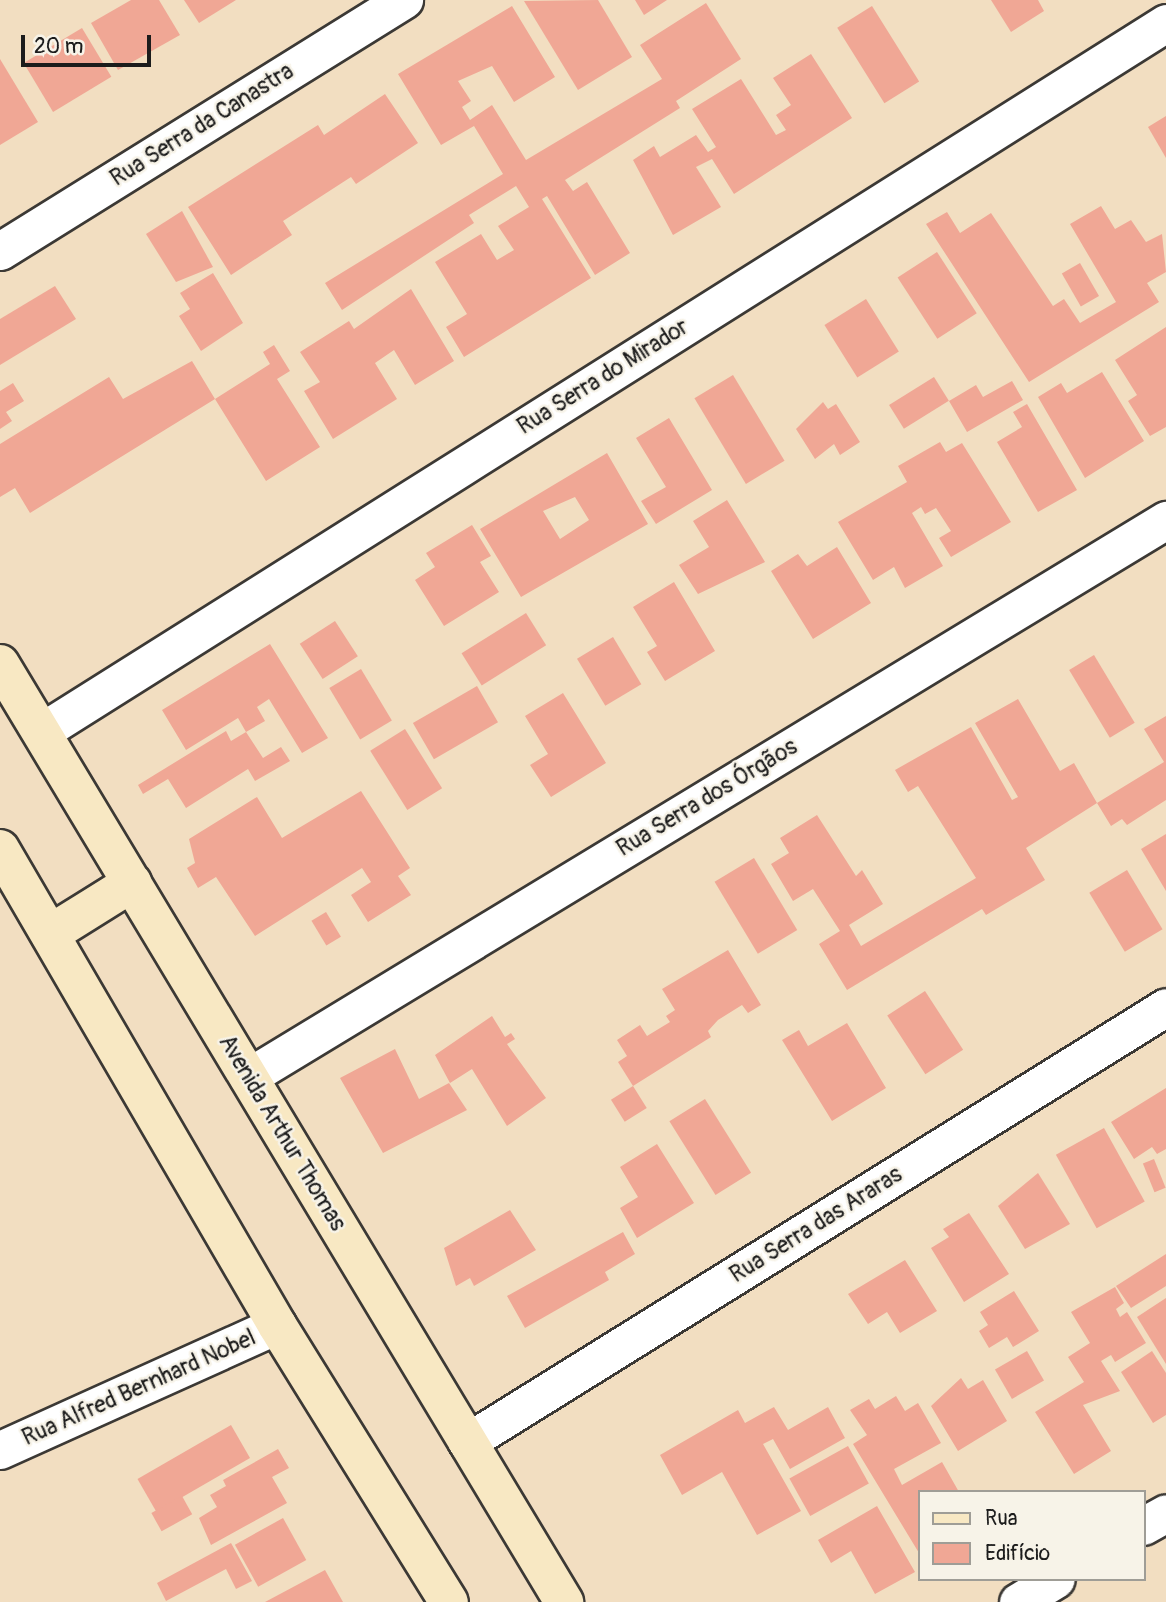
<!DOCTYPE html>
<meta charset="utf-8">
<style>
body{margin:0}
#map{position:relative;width:1166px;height:1602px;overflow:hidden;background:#f2dec1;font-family:Pangolin,sans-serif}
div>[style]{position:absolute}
.building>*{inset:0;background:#f0a795;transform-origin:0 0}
.roads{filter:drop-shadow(2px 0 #3c3935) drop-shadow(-2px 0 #3c3935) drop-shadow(0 2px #3c3935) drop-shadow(0 -2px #3c3935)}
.minor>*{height:37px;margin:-18.5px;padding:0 18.5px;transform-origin:18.5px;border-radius:18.5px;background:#fff}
.secondary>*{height:38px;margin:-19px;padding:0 19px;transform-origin:19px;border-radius:19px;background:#f8e8c3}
span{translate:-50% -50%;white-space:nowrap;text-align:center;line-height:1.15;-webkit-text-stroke:5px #f7f3e8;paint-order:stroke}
.street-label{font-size:23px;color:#1c1c1c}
.legend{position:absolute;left:918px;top:1490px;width:228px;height:91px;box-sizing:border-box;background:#f7f3e8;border:2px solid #9f9d96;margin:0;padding:9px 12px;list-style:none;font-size:21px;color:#1c1c1c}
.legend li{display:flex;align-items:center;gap:14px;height:35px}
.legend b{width:35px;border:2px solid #9f9d96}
.scale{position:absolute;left:21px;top:35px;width:130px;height:32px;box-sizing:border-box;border:4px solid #1c1c1c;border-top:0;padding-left:9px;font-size:21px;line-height:24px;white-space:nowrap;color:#1c1c1c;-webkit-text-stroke:5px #f7f3e8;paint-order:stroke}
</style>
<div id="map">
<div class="building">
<i style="clip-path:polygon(131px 0,159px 0,180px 35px,118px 70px,91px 23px)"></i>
<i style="clip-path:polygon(184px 0,236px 0,199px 23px)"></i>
<i style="clip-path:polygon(598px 0,632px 57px,578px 90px,524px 1px)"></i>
<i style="clip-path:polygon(635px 0,667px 0,644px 15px)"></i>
<i style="clip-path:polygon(991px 0,1038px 0,1044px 11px,1011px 32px)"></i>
<i style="clip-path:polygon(706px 3px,741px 59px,676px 101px,680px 108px,565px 180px,573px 191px,587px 182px,630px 253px,595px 275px,547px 196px,542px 199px,591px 278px,464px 357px,446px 327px,467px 314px,435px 262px,481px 234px,497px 260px,514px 250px,498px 226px,529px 207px,516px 186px,469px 215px,474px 223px,342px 310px,325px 283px,503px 174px,474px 126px,441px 145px,398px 74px,512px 6px,555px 77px,514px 102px,492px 66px,458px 81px,471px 101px,462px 107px,470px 120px,492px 105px,526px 160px,662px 79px,640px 45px)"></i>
<i style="left:872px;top:6px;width:89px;height:41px;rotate:58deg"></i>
<i style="left:82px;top:28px;width:57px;height:68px;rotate:59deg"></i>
<i style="clip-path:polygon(811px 54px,852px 118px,734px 194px,712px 159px,696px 167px,721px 207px,673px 235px,633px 160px,654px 146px,660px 157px,696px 135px,708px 152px,716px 147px,692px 109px,741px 79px,776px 135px,786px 130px,776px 115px,791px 105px,773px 78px)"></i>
<i style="clip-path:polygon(0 59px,38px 122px,0 145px)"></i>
<i style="clip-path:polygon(385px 94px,418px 143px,356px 184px,351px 177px,283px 221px,292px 235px,231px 275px,188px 207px,318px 125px,324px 135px)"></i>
<i style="clip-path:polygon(1166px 116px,1166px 158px,1148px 127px)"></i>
<i style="clip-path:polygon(1101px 206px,1115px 229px,1131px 220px,1146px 242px,1162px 234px,1166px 272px,1147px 283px,1159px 302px,1029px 382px,926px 224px,947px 212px,960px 233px,991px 213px,1053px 306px,1064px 299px,1080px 323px,1116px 302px,1070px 224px)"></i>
<i style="clip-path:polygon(182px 211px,213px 267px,176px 282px,146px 234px)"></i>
<i style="left:937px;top:252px;width:73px;height:47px;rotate:57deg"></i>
<i style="left:1080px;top:263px;width:38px;height:21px;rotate:60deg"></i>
<i style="clip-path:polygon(213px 273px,243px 323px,201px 351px,179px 316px,190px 309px,180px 293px)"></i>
<i style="clip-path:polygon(55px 286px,76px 319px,0 365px,0 319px)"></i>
<i style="clip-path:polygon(411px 289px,454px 361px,415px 385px,394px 350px,375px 363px,397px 399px,333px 439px,304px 391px,320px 382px,300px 352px,349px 321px,354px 329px)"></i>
<i style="left:866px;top:299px;width:62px;height:49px;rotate:58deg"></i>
<i style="clip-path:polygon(1166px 327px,1166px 427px,1150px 436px,1128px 401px,1137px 395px,1115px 360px)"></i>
<i style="clip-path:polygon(274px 345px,290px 371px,277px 379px,320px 447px,266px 481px,215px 399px,270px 364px,263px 352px)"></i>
<i style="clip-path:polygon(192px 361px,215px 399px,30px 513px,15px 488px,0 497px,0 444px,109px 377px,123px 399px)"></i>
<i style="clip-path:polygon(1102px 372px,1144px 441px,1085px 478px,1038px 397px,1061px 383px,1067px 393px)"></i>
<i style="left:733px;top:375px;width:100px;height:45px;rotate:59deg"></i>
<i style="left:934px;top:377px;width:28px;height:53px;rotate:58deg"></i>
<i style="clip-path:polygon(1012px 381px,1023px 400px,967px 432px,949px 401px,976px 385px,983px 397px)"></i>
<i style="clip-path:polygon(13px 383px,24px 401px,6px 412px,12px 421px,0 429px,0 391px)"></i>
<i style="clip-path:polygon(823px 402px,828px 409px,836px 404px,860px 442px,840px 455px,834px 444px,815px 459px,796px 429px)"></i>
<i style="clip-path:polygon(1027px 404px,1077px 490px,1038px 512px,997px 442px,1022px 427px,1013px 412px)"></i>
<i style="clip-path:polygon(669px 418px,712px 490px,656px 524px,641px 501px,666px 487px,636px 438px)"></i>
<i style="clip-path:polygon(940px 442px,946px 452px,962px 443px,1011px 522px,951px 557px,939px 538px,951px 531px,936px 508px,925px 514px,921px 507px,912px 513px,943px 566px,905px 588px,894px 567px,873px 580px,838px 522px,907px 482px,898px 466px)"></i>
<i style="clip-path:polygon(evenodd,607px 453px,648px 524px,521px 597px,480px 529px,607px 453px,575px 497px,589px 520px,560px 539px,543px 511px,575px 497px)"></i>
<i style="clip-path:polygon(727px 500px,765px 562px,698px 594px,679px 565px,709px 547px,693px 521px)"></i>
<i style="clip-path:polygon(472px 525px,491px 556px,480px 562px,499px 592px,444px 626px,415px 580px,435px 567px,426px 553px)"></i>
<i style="clip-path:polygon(837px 547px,871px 603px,813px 639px,771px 571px,798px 554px,807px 566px)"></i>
<i style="clip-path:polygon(674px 582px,715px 651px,665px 681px,647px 652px,657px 646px,633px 607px)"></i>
<i style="left:526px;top:613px;width:38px;height:76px;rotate:58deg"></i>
<i style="left:335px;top:621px;width:42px;height:42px;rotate:57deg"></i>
<i style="left:613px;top:637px;width:55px;height:42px;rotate:59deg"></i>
<i style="clip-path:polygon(270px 644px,328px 738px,302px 753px,269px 699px,257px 707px,265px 721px,246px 732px,263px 758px,281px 747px,290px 761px,255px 781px,248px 769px,186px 808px,168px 779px,143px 794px,138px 785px,226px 731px,231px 741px,246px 732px,238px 718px,186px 750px,162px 710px)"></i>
<i style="left:1094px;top:655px;width:79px;height:29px;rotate:59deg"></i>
<i style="left:361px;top:669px;width:60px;height:37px;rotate:59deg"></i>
<i style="left:477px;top:686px;width:42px;height:74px;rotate:60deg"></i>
<i style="clip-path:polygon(563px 693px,606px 763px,551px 797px,530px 765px,548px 754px,525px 716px)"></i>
<i style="clip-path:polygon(1018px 699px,1060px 771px,1074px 763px,1097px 803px,1164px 762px,1144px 729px,1166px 716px,1166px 800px,1127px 825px,1122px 819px,1111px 826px,1097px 803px,1026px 848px,1045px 880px,986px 915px,982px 909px,847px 990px,819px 944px,840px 931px,813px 889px,793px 901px,771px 864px,789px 853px,780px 838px,817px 815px,856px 876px,862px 870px,883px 904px,849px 925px,861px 946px,976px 878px,918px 786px,908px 792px,895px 770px,971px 727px,1012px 800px,1018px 797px,975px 723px)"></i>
<i style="left:405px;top:729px;width:70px;height:41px;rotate:58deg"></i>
<i style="clip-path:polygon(361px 791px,410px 868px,398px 876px,411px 895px,368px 922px,351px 895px,371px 882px,362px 868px,255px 936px,216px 877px,198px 888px,187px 868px,195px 863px,189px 839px,257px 797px,282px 838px)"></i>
<i style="clip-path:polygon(1166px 834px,1166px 891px,1141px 849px)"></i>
<i style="left:754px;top:858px;width:84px;height:46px;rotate:59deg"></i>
<i style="left:1127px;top:870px;width:69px;height:44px;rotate:59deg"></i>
<i style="left:326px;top:912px;width:29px;height:17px;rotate:59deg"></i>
<i style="clip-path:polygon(728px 950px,761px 1005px,748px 1013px,742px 1005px,718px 1020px,708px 1031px,711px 1037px,633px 1086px,618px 1062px,627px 1056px,617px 1040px,640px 1025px,647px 1036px,670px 1022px,666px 1016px,675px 1010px,662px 989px)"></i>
<i style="left:925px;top:991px;width:70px;height:45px;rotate:57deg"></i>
<i style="clip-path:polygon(492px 1016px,505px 1037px,511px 1033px,515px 1039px,507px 1044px,546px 1098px,507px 1126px,472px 1069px,450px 1083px,435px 1055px)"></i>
<i style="clip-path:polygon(847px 1023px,886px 1088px,832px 1121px,782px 1040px,799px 1030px,808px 1046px)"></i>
<i style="clip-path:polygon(395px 1049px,419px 1099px,449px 1083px,467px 1110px,383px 1153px,340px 1078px)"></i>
<i style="left:633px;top:1086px;width:26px;height:26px;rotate:58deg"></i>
<i style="clip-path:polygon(1166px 1088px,1166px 1149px,1157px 1154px,1152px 1147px,1134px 1159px,1111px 1122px)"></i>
<i style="left:705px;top:1099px;width:87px;height:42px;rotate:58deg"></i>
<i style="left:1104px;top:1128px;width:84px;height:55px;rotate:61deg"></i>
<i style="clip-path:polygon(657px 1144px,694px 1203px,637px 1238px,620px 1208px,638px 1197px,620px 1167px)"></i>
<i style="left:1154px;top:1159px;width:31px;height:12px;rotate:68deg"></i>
<i style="clip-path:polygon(1038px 1173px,1070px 1224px,1025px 1249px,998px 1206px)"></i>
<i style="clip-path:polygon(510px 1210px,536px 1250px,474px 1286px,470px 1278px,456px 1286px,444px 1248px)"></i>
<i style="clip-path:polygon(969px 1213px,1009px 1274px,964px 1302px,931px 1248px,949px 1237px,943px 1229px)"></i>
<i style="clip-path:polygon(623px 1232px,635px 1254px,605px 1272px,609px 1280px,525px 1328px,507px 1296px)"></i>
<i style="clip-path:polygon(1166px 1254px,1166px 1286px,1131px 1308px,1116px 1286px)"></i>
<i style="clip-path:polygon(905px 1260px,937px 1311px,900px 1333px,887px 1312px,868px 1324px,848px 1294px)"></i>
<i style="clip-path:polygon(1115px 1287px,1124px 1303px,1116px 1309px,1120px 1317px,1127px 1312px,1146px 1343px,1115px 1362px,1111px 1355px,1101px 1361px,1120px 1391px,1083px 1405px,1111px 1451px,1074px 1474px,1035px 1412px,1084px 1382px,1068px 1357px,1090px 1343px,1071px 1312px)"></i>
<i style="clip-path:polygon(1014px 1291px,1039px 1331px,1013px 1347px,1007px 1337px,989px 1348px,979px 1331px,988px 1325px,980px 1312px)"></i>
<i style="clip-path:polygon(1166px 1298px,1166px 1364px,1137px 1317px)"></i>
<i style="left:1027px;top:1351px;width:34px;height:37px;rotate:60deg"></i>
<i style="clip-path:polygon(1152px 1351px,1166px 1373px,1166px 1415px,1153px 1423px,1121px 1372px)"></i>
<i style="clip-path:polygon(961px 1378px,968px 1389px,983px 1380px,1007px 1421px,958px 1451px,931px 1406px)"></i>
<i style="clip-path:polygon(896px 1396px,905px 1411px,918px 1403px,941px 1443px,894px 1469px,902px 1485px,942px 1462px,959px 1492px,919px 1492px,919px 1553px,853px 1444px,867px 1435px,850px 1410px,869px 1399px,875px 1409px)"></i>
<i style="clip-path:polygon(774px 1407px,788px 1430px,828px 1407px,845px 1438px,790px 1469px,773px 1439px,763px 1444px,801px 1511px,757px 1535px,722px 1472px,682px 1495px,660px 1455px,738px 1410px,745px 1423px)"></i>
<i style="left:231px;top:1425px;width:38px;height:108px;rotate:60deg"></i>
<i style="left:848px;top:1446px;width:43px;height:67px;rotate:61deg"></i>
<i style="clip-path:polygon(278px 1449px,289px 1468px,272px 1477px,287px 1503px,211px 1545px,199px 1518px,217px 1507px,210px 1495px,226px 1486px,223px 1480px)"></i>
<i style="left:182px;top:1496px;width:21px;height:35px;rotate:61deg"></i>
<i style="clip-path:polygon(877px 1506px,915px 1572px,875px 1594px,851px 1551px,831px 1563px,818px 1540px)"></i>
<i style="left:283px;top:1518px;width:48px;height:55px;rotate:61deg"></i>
<i style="clip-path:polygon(231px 1543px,252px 1581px,236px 1589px,226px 1569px,166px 1601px,157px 1583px)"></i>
<i style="clip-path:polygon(325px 1570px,343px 1602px,265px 1602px)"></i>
</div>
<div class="roads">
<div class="minor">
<i style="left:0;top:251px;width:476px;rotate:-31.9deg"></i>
<i style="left:41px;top:732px;width:1330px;rotate:-32.22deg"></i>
<i style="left:248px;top:1077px;width:1074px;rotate:-31.25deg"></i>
<i style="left:467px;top:1442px;width:823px;rotate:-31.89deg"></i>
<i style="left:0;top:1450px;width:304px;rotate:-24.3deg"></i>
<i style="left:1143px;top:1526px;width:26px;rotate:-29deg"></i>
<i style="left:1018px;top:1602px;width:44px;rotate:-31.2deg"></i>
</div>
<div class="secondary">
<i style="left:0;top:664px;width:1095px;rotate:58.98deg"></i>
<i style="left:0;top:849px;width:551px;rotate:59.8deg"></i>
<i style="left:277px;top:1325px;width:326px;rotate:58.2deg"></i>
<i style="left:50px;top:934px;width:97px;rotate:-31.9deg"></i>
</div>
</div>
<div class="street-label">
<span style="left:202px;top:125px;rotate:-32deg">Rua Serra da Canastra</span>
<span style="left:603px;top:377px;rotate:-32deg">Rua Serra do Mirador</span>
<span style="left:707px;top:798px;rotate:-31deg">Rua Serra dos Órgãos</span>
<span style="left:282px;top:1133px;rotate:59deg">Avenida Arthur Thomas</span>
<span style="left:816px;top:1225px;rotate:-32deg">Rua Serra das Araras</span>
<span style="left:139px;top:1388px;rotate:-24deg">Rua Alfred Bernhard Nobel</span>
</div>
<ul class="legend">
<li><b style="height:9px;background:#f8e8c3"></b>Rua</li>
<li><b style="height:19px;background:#f0a795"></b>Edifício</li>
</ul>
<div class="scale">20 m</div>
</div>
